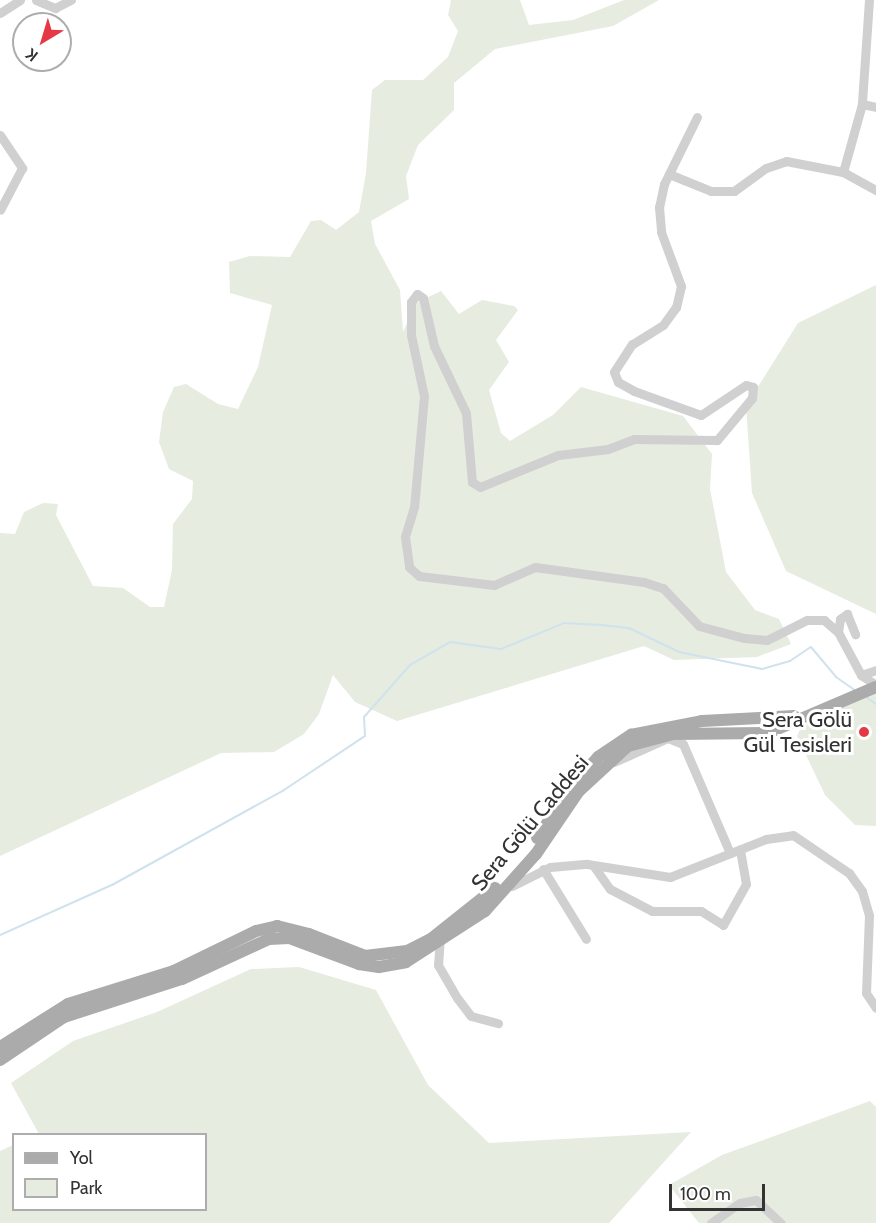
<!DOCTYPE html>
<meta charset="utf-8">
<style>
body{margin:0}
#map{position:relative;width:876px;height:1223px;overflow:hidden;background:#fff;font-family:Cabin,sans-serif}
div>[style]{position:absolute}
.green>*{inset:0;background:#e6ecdf}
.stream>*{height:2px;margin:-1px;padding:0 1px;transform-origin:1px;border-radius:1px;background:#cfe2ee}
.minor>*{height:9px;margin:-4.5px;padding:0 4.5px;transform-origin:4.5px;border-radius:4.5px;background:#d0d0d0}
.major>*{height:12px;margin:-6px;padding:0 6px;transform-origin:6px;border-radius:6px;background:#ababab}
.dots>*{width:16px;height:16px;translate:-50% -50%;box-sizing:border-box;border:3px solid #fff;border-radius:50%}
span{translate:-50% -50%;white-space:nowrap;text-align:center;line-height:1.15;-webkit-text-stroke:6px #fff;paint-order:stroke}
.poi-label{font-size:22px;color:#333}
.right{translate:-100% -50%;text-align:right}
.street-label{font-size:22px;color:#333}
.legend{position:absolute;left:12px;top:1133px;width:195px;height:78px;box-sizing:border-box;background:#fff;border:2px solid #adadad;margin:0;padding:8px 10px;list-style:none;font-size:18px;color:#333}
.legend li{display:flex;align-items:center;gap:12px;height:30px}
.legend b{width:30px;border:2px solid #adadad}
.north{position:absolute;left:12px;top:12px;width:60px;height:60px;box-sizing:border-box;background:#fff;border:2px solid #adadad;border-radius:50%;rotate:218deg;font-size:16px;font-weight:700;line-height:24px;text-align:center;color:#333}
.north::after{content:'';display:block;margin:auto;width:21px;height:27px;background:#e63946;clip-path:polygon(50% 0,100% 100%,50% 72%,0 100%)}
.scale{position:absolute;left:669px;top:1184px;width:96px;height:27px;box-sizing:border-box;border:3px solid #333;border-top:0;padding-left:8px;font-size:18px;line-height:21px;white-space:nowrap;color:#333;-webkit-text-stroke:4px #fff;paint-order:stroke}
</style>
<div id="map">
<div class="green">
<i style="clip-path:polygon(451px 0,520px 0,529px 25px,573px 20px,624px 0,659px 0,613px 26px,495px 49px,454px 83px,454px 110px,418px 145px,406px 176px,409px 199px,371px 221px,375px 244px,400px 290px,403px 332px,416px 303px,441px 291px,459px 314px,482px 300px,514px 306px,518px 310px,496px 340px,509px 362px,489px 390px,501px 433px,510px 441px,553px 415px,581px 387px,683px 416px,712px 454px,710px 489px,726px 572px,755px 610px,779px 619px,791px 644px,757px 657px,674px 660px,644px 646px,397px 721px,355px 702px,333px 675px,319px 714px,304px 734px,274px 752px,221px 753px,0 856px,0 533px,15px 534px,24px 512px,43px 503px,58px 504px,56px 515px,93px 586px,123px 588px,150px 607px,164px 607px,172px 570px,173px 524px,192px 499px,193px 481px,169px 469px,159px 442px,163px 412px,174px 387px,186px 384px,218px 404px,238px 409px,258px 367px,272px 305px,230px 293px,229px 262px,250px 256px,290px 257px,311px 221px,321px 220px,336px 230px,359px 212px,366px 173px,372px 90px,385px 80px,423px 80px,448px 57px,458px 31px,448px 15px)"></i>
<i style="clip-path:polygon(876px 285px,876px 614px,786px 571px,752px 493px,746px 406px,798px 323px)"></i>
<i style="clip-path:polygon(876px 687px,876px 826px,855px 825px,825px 795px,797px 736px,807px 715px)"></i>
<i style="clip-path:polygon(299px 967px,376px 990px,428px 1085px,489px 1143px,691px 1132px,609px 1223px,0 1223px,0 1151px,13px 1145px,14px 1210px,206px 1210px,206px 1134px,39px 1134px,11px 1083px,73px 1041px,157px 1012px,251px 969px)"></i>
<i style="clip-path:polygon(870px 1101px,876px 1107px,876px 1223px,699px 1223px,669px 1185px,722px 1155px)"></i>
</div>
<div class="stream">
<i style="left:866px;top:697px;width:12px;rotate:35deg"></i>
<i style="left:0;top:935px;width:123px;rotate:-24.1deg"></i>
<i style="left:112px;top:885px;width:196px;rotate:-28.9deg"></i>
<i style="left:284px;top:790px;width:97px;rotate:-33.7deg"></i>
<i style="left:365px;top:736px;width:19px;rotate:-93deg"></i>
<i style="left:364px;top:717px;width:69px;rotate:-48.5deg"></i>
<i style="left:410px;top:665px;width:46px;rotate:-29.9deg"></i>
<i style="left:450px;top:642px;width:51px;rotate:7.8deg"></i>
<i style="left:501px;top:649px;width:68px;rotate:-22.4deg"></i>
<i style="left:564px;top:623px;width:37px;rotate:3deg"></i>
<i style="left:601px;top:625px;width:28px;rotate:6deg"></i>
<i style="left:629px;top:628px;width:55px;rotate:25.6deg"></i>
<i style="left:679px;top:652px;width:85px;rotate:11.6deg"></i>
<i style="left:762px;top:669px;width:29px;rotate:-16deg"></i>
<i style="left:790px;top:661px;width:25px;rotate:-34deg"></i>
<i style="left:811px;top:647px;width:39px;rotate:50deg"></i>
<i style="left:836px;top:677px;width:24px;rotate:35deg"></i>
</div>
<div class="minor">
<i style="left:36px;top:0;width:21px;rotate:23deg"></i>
<i style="left:55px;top:8px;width:18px;rotate:-27deg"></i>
<i style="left:869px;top:0;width:104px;rotate:93.9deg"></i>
<i style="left:862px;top:104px;width:14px;rotate:12deg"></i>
<i style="left:0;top:13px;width:24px;rotate:-33deg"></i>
<i style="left:697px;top:117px;width:75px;rotate:116.2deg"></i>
<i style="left:664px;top:184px;width:24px;rotate:102deg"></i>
<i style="left:659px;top:207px;width:25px;rotate:85deg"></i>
<i style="left:661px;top:232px;width:58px;rotate:69.7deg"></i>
<i style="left:681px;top:286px;width:22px;rotate:103deg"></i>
<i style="left:676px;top:307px;width:22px;rotate:126deg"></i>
<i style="left:663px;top:325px;width:36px;rotate:148deg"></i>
<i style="left:632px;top:344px;width:33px;rotate:123deg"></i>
<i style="left:614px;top:372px;width:11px;rotate:68deg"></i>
<i style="left:618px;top:382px;width:18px;rotate:29deg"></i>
<i style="left:634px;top:391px;width:71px;rotate:19.7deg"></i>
<i style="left:701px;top:415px;width:54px;rotate:-33.7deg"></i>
<i style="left:746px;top:385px;width:7px;rotate:16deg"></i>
<i style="left:753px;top:387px;width:11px;rotate:95deg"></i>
<i style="left:752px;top:398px;width:55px;rotate:129.8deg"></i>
<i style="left:717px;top:440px;width:83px;rotate:-179.3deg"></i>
<i style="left:634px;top:439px;width:28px;rotate:159deg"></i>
<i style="left:608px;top:449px;width:50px;rotate:173.2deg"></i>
<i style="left:558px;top:455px;width:84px;rotate:157.7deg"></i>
<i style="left:480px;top:487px;width:9px;rotate:-148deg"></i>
<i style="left:472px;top:482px;width:69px;rotate:-95deg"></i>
<i style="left:466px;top:413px;width:74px;rotate:-115.5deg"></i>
<i style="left:434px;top:346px;width:49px;rotate:-102.9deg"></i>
<i style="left:423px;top:298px;width:7px;rotate:-146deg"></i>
<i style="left:417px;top:294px;width:10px;rotate:127deg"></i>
<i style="left:411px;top:302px;width:33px;rotate:90deg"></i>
<i style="left:411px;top:335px;width:62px;rotate:78deg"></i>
<i style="left:424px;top:396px;width:111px;rotate:95.1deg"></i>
<i style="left:414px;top:507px;width:31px;rotate:107deg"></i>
<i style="left:405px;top:537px;width:30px;rotate:82deg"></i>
<i style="left:409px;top:567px;width:13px;rotate:42deg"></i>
<i style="left:419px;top:576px;width:76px;rotate:6.8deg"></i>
<i style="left:494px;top:585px;width:45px;rotate:-23.7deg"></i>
<i style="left:535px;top:567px;width:110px;rotate:7.8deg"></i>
<i style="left:644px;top:582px;width:20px;rotate:18deg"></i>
<i style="left:663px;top:588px;width:52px;rotate:46.5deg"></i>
<i style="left:699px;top:626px;width:47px;rotate:14.9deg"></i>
<i style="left:744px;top:638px;width:23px;rotate:5deg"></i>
<i style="left:767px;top:640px;width:45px;rotate:-26.6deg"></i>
<i style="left:807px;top:620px;width:17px"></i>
<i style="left:824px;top:620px;width:18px;rotate:41deg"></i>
<i style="left:838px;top:632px;width:49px;rotate:61.9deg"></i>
<i style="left:861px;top:675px;width:18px;rotate:34deg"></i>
<i style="left:0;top:135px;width:40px;rotate:56deg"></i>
<i style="left:22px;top:168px;width:47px;rotate:117.6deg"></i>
<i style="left:843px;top:172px;width:38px;rotate:29deg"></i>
<i style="left:669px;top:174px;width:45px;rotate:22deg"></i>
<i style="left:711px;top:191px;width:23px"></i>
<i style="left:734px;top:191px;width:39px;rotate:-36deg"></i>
<i style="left:766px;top:168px;width:21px;rotate:-19deg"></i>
<i style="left:786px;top:161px;width:58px;rotate:10.9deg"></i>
<i style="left:843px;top:172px;width:71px;rotate:-74.4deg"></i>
<i style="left:838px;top:632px;width:13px;rotate:-81deg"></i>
<i style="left:840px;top:619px;width:9px;rotate:-36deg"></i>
<i style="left:847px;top:614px;width:22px;rotate:68deg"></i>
<i style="left:861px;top:675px;width:16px;rotate:-18deg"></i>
<i style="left:614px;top:762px;width:59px;rotate:-24deg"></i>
<i style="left:668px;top:738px;width:16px;rotate:22deg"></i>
<i style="left:683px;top:744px;width:119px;rotate:66.7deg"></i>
<i style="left:593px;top:865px;width:29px;rotate:55deg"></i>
<i style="left:610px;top:889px;width:47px;rotate:27.6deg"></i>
<i style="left:652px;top:911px;width:49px"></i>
<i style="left:701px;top:911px;width:26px;rotate:32deg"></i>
<i style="left:723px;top:925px;width:47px;rotate:-60.7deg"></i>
<i style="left:746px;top:884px;width:35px;rotate:-100deg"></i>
<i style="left:543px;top:869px;width:82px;rotate:58.4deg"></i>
<i style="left:512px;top:886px;width:42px;rotate:-26.6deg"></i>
<i style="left:550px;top:867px;width:37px;rotate:-5deg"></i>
<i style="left:587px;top:864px;width:84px;rotate:8.9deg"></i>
<i style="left:670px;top:877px;width:103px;rotate:-21.6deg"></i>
<i style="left:766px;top:839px;width:27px;rotate:-8deg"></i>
<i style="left:793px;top:835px;width:68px;rotate:34.2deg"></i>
<i style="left:849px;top:873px;width:22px;rotate:54deg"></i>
<i style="left:862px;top:891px;width:25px;rotate:74deg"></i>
<i style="left:869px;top:915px;width:78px;rotate:92.2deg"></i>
<i style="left:866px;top:993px;width:18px;rotate:56deg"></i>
<i style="left:440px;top:937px;width:28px;rotate:94deg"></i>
<i style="left:438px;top:965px;width:39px;rotate:60deg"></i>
<i style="left:458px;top:999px;width:21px;rotate:53deg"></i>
<i style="left:471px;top:1016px;width:28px;rotate:15deg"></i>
<i style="left:711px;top:1223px;width:35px;rotate:-35deg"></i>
<i style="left:740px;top:1203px;width:16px;rotate:-11deg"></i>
<i style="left:756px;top:1200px;width:34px;rotate:43deg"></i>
</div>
<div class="major">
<i style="left:537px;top:838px;width:68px;rotate:-55.8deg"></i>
<i style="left:575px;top:782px;width:34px;rotate:-47deg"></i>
<i style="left:598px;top:757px;width:40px;rotate:-34deg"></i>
<i style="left:631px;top:735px;width:72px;rotate:-11.2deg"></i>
<i style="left:702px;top:721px;width:92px;rotate:-3.1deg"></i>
<i style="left:0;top:1047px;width:80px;rotate:-32.3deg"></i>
<i style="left:68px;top:1004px;width:111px;rotate:-17.3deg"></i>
<i style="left:174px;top:971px;width:91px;rotate:-26deg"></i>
<i style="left:256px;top:931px;width:22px;rotate:-13deg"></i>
<i style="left:277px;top:926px;width:33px;rotate:14deg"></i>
<i style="left:309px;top:934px;width:60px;rotate:21.4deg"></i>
<i style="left:365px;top:956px;width:42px;rotate:-6.8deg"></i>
<i style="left:407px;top:951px;width:27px;rotate:-27deg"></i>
<i style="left:431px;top:939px;width:82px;rotate:-38.6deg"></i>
<i style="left:0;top:1060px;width:77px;rotate:-33.9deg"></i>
<i style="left:64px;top:1017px;width:124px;rotate:-17.9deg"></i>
<i style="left:182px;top:979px;width:96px;rotate:-24.7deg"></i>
<i style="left:269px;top:939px;width:20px;rotate:-3deg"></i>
<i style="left:289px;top:938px;width:75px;rotate:20.4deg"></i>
<i style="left:359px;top:964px;width:20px;rotate:9deg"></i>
<i style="left:379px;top:967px;width:27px;rotate:-10deg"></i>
<i style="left:406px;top:962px;width:94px;rotate:-32.8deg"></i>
<i style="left:485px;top:911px;width:76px;rotate:-48.2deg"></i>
<i style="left:536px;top:854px;width:76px;rotate:-55.7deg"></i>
<i style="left:579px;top:791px;width:67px;rotate:-42.6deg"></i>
<i style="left:628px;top:746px;width:47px;rotate:-14.9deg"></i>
<i style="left:673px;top:734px;width:95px;rotate:-0.6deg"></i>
<i style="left:768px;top:733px;width:117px;rotate:-23.1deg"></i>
</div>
<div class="dots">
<i style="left:864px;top:732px;background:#e63946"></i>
</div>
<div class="poi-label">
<span class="right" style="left:852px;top:732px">Sera Gölü<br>Gül Tesisleri</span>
</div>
<div class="street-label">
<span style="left:530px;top:823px;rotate:-50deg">Sera Gölü Caddesi</span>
</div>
<ul class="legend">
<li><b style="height:8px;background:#ababab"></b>Yol</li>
<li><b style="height:16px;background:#e6ecdf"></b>Park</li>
</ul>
<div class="north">K</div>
<div class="scale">100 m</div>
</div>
